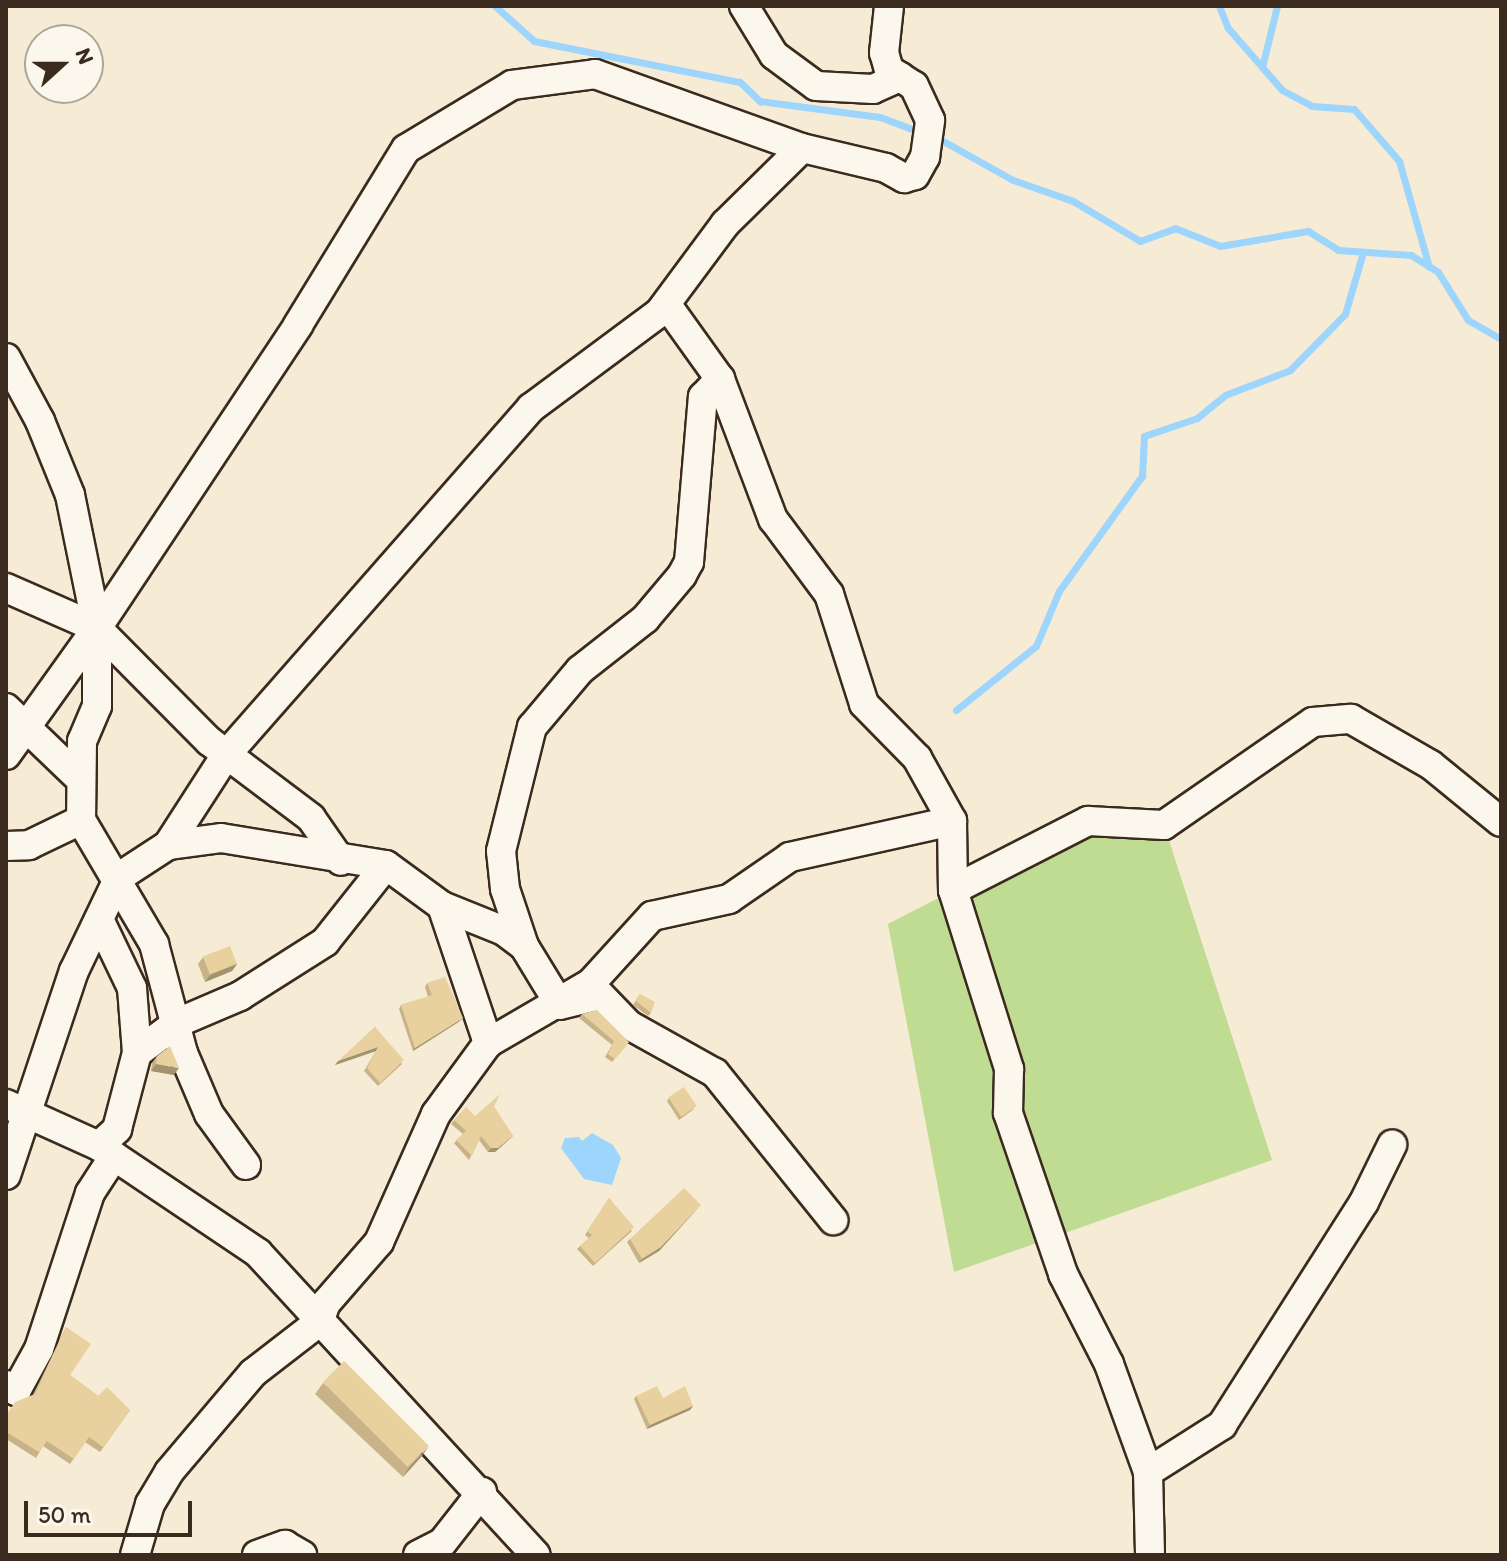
<!DOCTYPE html>
<style>
body{margin:0}
#map{position:relative;width:1507px;height:1561px;overflow:hidden;background:#f6ebd5;font-family:Itim,sans-serif}
div>[style]{position:absolute}
.green>*{inset:0;background:#c0db92}
.water>*{inset:0;background:#9dd5fd}
.stream>*{height:7px;margin:-3.5px;padding:0 3.5px;transform-origin:3.5px;border-radius:3.5px;background:#9dd5fd}
.roads{filter:drop-shadow(2px 0 #3b2a1e) drop-shadow(-2px 0 #3b2a1e) drop-shadow(0 2px #3b2a1e) drop-shadow(0 -2px #3b2a1e)}
.minor>*{height:28px;margin:-14px;padding:0 14px;transform-origin:14px;border-radius:14px;background:#fbf7ec}
.wall>*{inset:0;background:#c8b389}
.shaded-wall>*{inset:0;background:#a3926f}
.building>*{inset:0;background:#e9d09f;transform-origin:0 0}
span{translate:-50% -50%;white-space:nowrap;text-align:center;line-height:1.15;-webkit-text-stroke:6px #fbf7ec;paint-order:stroke}
.frame{position:absolute;inset:0;border:8px solid #3b2a1e;pointer-events:none}
.north{position:absolute;left:24px;top:24px;width:80px;height:80px;box-sizing:border-box;background:#fbf7ec;border:2px solid #aea59a;border-radius:50%;rotate:69deg;font-size:22px;font-weight:700;line-height:32px;text-align:center;color:#3b2a1e}
.north::after{content:'';display:block;margin:auto;width:28px;height:36px;background:#3b2a1e;clip-path:polygon(50% 0,100% 100%,50% 72%,0 100%)}
.scale{position:absolute;left:24px;top:1501px;width:168px;height:36px;box-sizing:border-box;border:4px solid #3b2a1e;border-top:0;padding-left:10px;font-size:24px;line-height:28px;white-space:nowrap;color:#3b2a1e;-webkit-text-stroke:6px #fbf7ec;paint-order:stroke}
</style>
<div id="map">
<div class="green">
<i style="clip-path:polygon(1088px 821px,1164px 825px,1272px 1160px,954px 1272px,888px 924px)"></i>
</div>
<div class="water">
<i style="clip-path:polygon(592px 1133px,613px 1145px,621px 1158px,612px 1185px,584px 1179px,561px 1148px,565px 1138px,579px 1137px,582px 1141px)"></i>
</div>
<div class="stream">
<i style="left:495px;top:6px;width:52px;rotate:41.9deg"></i>
<i style="left:534px;top:41px;width:210px;rotate:11.3deg"></i>
<i style="left:740px;top:82px;width:28px;rotate:44deg"></i>
<i style="left:760px;top:101px;width:121px;rotate:7.6deg"></i>
<i style="left:880px;top:117px;width:43px;rotate:20.6deg"></i>
<i style="left:1219px;top:6px;width:24px;rotate:68deg"></i>
<i style="left:1228px;top:28px;width:82px;rotate:48.9deg"></i>
<i style="left:1282px;top:90px;width:34px;rotate:28deg"></i>
<i style="left:1312px;top:106px;width:42px;rotate:4.1deg"></i>
<i style="left:1354px;top:109px;width:69px;rotate:49.1deg"></i>
<i style="left:1399px;top:161px;width:110px;rotate:74.2deg"></i>
<i style="left:1262px;top:67px;width:63px;rotate:-76.2deg"></i>
<i style="left:936px;top:137px;width:88px;rotate:29.2deg"></i>
<i style="left:1013px;top:180px;width:64px;rotate:19.3deg"></i>
<i style="left:1073px;top:201px;width:78px;rotate:30.8deg"></i>
<i style="left:1140px;top:241px;width:37px;rotate:-20deg"></i>
<i style="left:1175px;top:228px;width:48px;rotate:21.8deg"></i>
<i style="left:1220px;top:246px;width:89px;rotate:-9.7deg"></i>
<i style="left:1308px;top:231px;width:36px;rotate:32deg"></i>
<i style="left:1338px;top:250px;width:73px;rotate:3.9deg"></i>
<i style="left:1411px;top:255px;width:32px;rotate:32deg"></i>
<i style="left:1438px;top:272px;width:57px;rotate:58deg"></i>
<i style="left:1468px;top:320px;width:38px;rotate:30deg"></i>
<i style="left:956px;top:710px;width:102px;rotate:-38.7deg"></i>
<i style="left:1036px;top:646px;width:60px;rotate:-67.3deg"></i>
<i style="left:1059px;top:591px;width:142px;rotate:-54.2deg"></i>
<i style="left:1142px;top:476px;width:40px;rotate:-87.1deg"></i>
<i style="left:1144px;top:436px;width:56px;rotate:-18.8deg"></i>
<i style="left:1197px;top:418px;width:36px;rotate:-39deg"></i>
<i style="left:1225px;top:395px;width:70px;rotate:-21deg"></i>
<i style="left:1290px;top:370px;width:78px;rotate:-45.5deg"></i>
<i style="left:1345px;top:314px;width:65px;rotate:-73.8deg"></i>
</div>
<div class="roads">
<div class="minor">
<i style="left:744px;top:6px;width:57px;rotate:58.5deg"></i>
<i style="left:774px;top:55px;width:52px;rotate:36.4deg"></i>
<i style="left:816px;top:86px;width:57px;rotate:3deg"></i>
<i style="left:873px;top:89px;width:30px;rotate:-24deg"></i>
<i style="left:667px;top:305px;width:91px;rotate:54.4deg"></i>
<i style="left:720px;top:379px;width:150px;rotate:69.3deg"></i>
<i style="left:773px;top:519px;width:94px;rotate:53.3deg"></i>
<i style="left:829px;top:594px;width:115px;rotate:72.3deg"></i>
<i style="left:864px;top:704px;width:76px;rotate:45.5deg"></i>
<i style="left:917px;top:758px;width:72px;rotate:60.9deg"></i>
<i style="left:952px;top:821px;width:69px;rotate:89.2deg"></i>
<i style="left:953px;top:890px;width:188px;rotate:72.6deg"></i>
<i style="left:1009px;top:1069px;width:44px;rotate:91.3deg"></i>
<i style="left:1008px;top:1113px;width:170px;rotate:71.1deg"></i>
<i style="left:1063px;top:1274px;width:101px;rotate:62.9deg"></i>
<i style="left:1109px;top:1364px;width:115px;rotate:70.1deg"></i>
<i style="left:1148px;top:1472px;width:83px;rotate:88.6deg"></i>
<i style="left:6px;top:358px;width:72px;rotate:61.6deg"></i>
<i style="left:40px;top:421px;width:80px;rotate:67.9deg"></i>
<i style="left:70px;top:495px;width:136px;rotate:78.5deg"></i>
<i style="left:97px;top:628px;width:78px;rotate:90deg"></i>
<i style="left:97px;top:706px;width:38px;rotate:113deg"></i>
<i style="left:82px;top:741px;width:79px;rotate:90.7deg"></i>
<i style="left:81px;top:820px;width:144px;rotate:59.5deg"></i>
<i style="left:154px;top:944px;width:113px;rotate:75.1deg"></i>
<i style="left:183px;top:1053px;width:66px;rotate:66.9deg"></i>
<i style="left:209px;top:1114px;width:63px;rotate:54deg"></i>
<i style="left:6px;top:588px;width:99px;rotate:23.7deg"></i>
<i style="left:97px;top:628px;width:159px;rotate:45.3deg"></i>
<i style="left:209px;top:741px;width:128px;rotate:37deg"></i>
<i style="left:311px;top:818px;width:52px;rotate:55.1deg"></i>
<i style="left:6px;top:708px;width:104px;rotate:43.8deg"></i>
<i style="left:6px;top:755px;width:156px;rotate:-54.4deg"></i>
<i style="left:97px;top:628px;width:364px;rotate:-56.4deg"></i>
<i style="left:298px;top:325px;width:206px;rotate:-58.5deg"></i>
<i style="left:406px;top:149px;width:124px;rotate:-31.1deg"></i>
<i style="left:512px;top:85px;width:84px;rotate:-7.5deg"></i>
<i style="left:595px;top:74px;width:220px;rotate:19.7deg"></i>
<i style="left:168px;top:845px;width:53px;rotate:-7.5deg"></i>
<i style="left:221px;top:838px;width:167px;rotate:9.3deg"></i>
<i style="left:386px;top:865px;width:69px;rotate:36.2deg"></i>
<i style="left:442px;top:906px;width:67px;rotate:22deg"></i>
<i style="left:504px;top:931px;width:25px;rotate:37deg"></i>
<i style="left:524px;top:946px;width:69px;rotate:58.6deg"></i>
<i style="left:560px;top:1005px;width:41px;rotate:-14deg"></i>
<i style="left:600px;top:995px;width:42px;rotate:46deg"></i>
<i style="left:629px;top:1025px;width:98px;rotate:29.2deg"></i>
<i style="left:715px;top:1073px;width:189px;rotate:51.2deg"></i>
<i style="left:6px;top:846px;width:23px;rotate:-2deg"></i>
<i style="left:29px;top:845px;width:58px;rotate:-25.7deg"></i>
<i style="left:953px;top:890px;width:152px;rotate:-27.1deg"></i>
<i style="left:1088px;top:821px;width:76px;rotate:3deg"></i>
<i style="left:1164px;top:825px;width:181px;rotate:-34.7deg"></i>
<i style="left:1313px;top:722px;width:38px;rotate:-5deg"></i>
<i style="left:1351px;top:719px;width:92px;rotate:29.9deg"></i>
<i style="left:1431px;top:765px;width:90px;rotate:39.2deg"></i>
<i style="left:442px;top:906px;width:145px;rotate:71.4deg"></i>
<i style="left:524px;top:946px;width:60px;rotate:-108.4deg"></i>
<i style="left:505px;top:889px;width:38px;rotate:-96deg"></i>
<i style="left:501px;top:851px;width:128px;rotate:-76deg"></i>
<i style="left:532px;top:727px;width:75px;rotate:-49.9deg"></i>
<i style="left:580px;top:670px;width:83px;rotate:-38.1deg"></i>
<i style="left:645px;top:619px;width:57px;rotate:-49.9deg"></i>
<i style="left:682px;top:575px;width:15px;rotate:-62deg"></i>
<i style="left:689px;top:562px;width:166px;rotate:-85.2deg"></i>
<i style="left:703px;top:397px;width:25px;rotate:-47deg"></i>
<i style="left:137px;top:1053px;width:50px;rotate:-36.9deg"></i>
<i style="left:177px;top:1023px;width:69px;rotate:-23.2deg"></i>
<i style="left:240px;top:996px;width:101px;rotate:-32.4deg"></i>
<i style="left:325px;top:942px;width:98px;rotate:-51.6deg"></i>
<i style="left:6px;top:1104px;width:102px;rotate:24.3deg"></i>
<i style="left:99px;top:1146px;width:192px;rotate:33.9deg"></i>
<i style="left:258px;top:1253px;width:410px;rotate:47.4deg"></i>
<i style="left:99px;top:1146px;width:25px;rotate:-43deg"></i>
<i style="left:117px;top:1129px;width:79px;rotate:-75.3deg"></i>
<i style="left:137px;top:1053px;width:65px;rotate:-94.4deg"></i>
<i style="left:132px;top:988px;width:76px;rotate:-115.6deg"></i>
<i style="left:6px;top:1175px;width:215px;rotate:-71.6deg"></i>
<i style="left:74px;top:971px;width:104px;rotate:-64.4deg"></i>
<i style="left:119px;top:877px;width:59px;rotate:-33.1deg"></i>
<i style="left:168px;top:845px;width:107px;rotate:-57.2deg"></i>
<i style="left:226px;top:755px;width:462px;rotate:-48.7deg"></i>
<i style="left:531px;top:408px;width:159px;rotate:-36.6deg"></i>
<i style="left:659px;top:313px;width:111px;rotate:-53.4deg"></i>
<i style="left:725px;top:224px;width:108px;rotate:-44.6deg"></i>
<i style="left:802px;top:148px;width:86px;rotate:13.4deg"></i>
<i style="left:886px;top:168px;width:21px;rotate:29deg"></i>
<i style="left:904px;top:178px;width:11px;rotate:-15deg"></i>
<i style="left:915px;top:175px;width:21px;rotate:-61deg"></i>
<i style="left:925px;top:157px;width:37px;rotate:-82deg"></i>
<i style="left:930px;top:120px;width:38px;rotate:-115deg"></i>
<i style="left:914px;top:86px;width:30px;rotate:-147deg"></i>
<i style="left:889px;top:70px;width:18px;rotate:-106deg"></i>
<i style="left:884px;top:53px;width:47px;rotate:-83.9deg"></i>
<i style="left:6px;top:1385px;width:12px;rotate:31deg"></i>
<i style="left:16px;top:1391px;width:48px;rotate:-61.3deg"></i>
<i style="left:39px;top:1349px;width:164px;rotate:-71.9deg"></i>
<i style="left:90px;top:1193px;width:44px;rotate:-57deg"></i>
<i style="left:1148px;top:1472px;width:88px;rotate:-32.4deg"></i>
<i style="left:1222px;top:1425px;width:264px;rotate:-57.5deg"></i>
<i style="left:1364px;top:1202px;width:64px;rotate:-63.8deg"></i>
<i style="left:135px;top:1555px;width:53px;rotate:-73.6deg"></i>
<i style="left:150px;top:1504px;width:37px;rotate:-59deg"></i>
<i style="left:169px;top:1472px;width:130px;rotate:-49.7deg"></i>
<i style="left:253px;top:1373px;width:83px;rotate:-37.7deg"></i>
<i style="left:319px;top:1322px;width:20px;rotate:-70deg"></i>
<i style="left:326px;top:1303px;width:81px;rotate:-49deg"></i>
<i style="left:379px;top:1242px;width:140px;rotate:-66deg"></i>
<i style="left:436px;top:1114px;width:88px;rotate:-53.8deg"></i>
<i style="left:488px;top:1043px;width:119px;rotate:-30.2deg"></i>
<i style="left:591px;top:983px;width:91px;rotate:-47.7deg"></i>
<i style="left:652px;top:916px;width:79px;rotate:-12.4deg"></i>
<i style="left:729px;top:899px;width:74px;rotate:-34.5deg"></i>
<i style="left:790px;top:857px;width:166px;rotate:-12.5deg"></i>
<i style="left:257px;top:1555px;width:30px;rotate:-20deg"></i>
<i style="left:285px;top:1545px;width:20px;rotate:30deg"></i>
<i style="left:418px;top:1555px;width:27px;rotate:-27deg"></i>
<i style="left:442px;top:1543px;width:65px;rotate:-51.9deg"></i>
</div>
</div>
<div class="wall">
<i style="clip-path:polygon(203px 957px,237px 964px,232px 971px,205px 982px,198px 964px)"></i>
<i style="clip-path:polygon(427px 983px,460px 1021px,413px 1051px,399px 1009px,401px 1005px,428px 997px,425px 987px)"></i>
<i style="clip-path:polygon(640px 994px,651px 1013px,648px 1016px,633px 1005px)"></i>
<i style="clip-path:polygon(582px 1014px,629px 1042px,612px 1062px,605px 1057px,612px 1045px,579px 1018px)"></i>
<i style="clip-path:polygon(375px 1027px,402px 1064px,378px 1086px,364px 1071px,376px 1051px,335px 1065px)"></i>
<i style="clip-path:polygon(157px 1056px,174px 1075px,151px 1071px,152px 1063px)"></i>
<i style="clip-path:polygon(669px 1098px,694px 1109px,679px 1120px,667px 1101px)"></i>
<i style="clip-path:polygon(494px 1107px,513px 1136px,495px 1152px,488px 1152px,479px 1140px,469px 1160px,454px 1143px,463px 1134px,451px 1124px,454px 1120px,475px 1116px)"></i>
<i style="clip-path:polygon(609px 1198px,632px 1231px,593px 1266px,577px 1249px,589px 1238px,585px 1235px)"></i>
<i style="clip-path:polygon(698px 1208px,659px 1251px,639px 1263px,627px 1242px,630px 1239px)"></i>
<i style="clip-path:polygon(66px 1327px,70px 1375px,98px 1396px,130px 1410px,100px 1452px,85px 1442px,70px 1464px,43px 1446px,36px 1458px,6px 1439px,6px 1415px,33px 1395px)"></i>
<i style="clip-path:polygon(323px 1383px,422px 1456px,403px 1477px,315px 1394px)"></i>
<i style="clip-path:polygon(636px 1396px,663px 1398px,693px 1406px,690px 1410px,647px 1429px,634px 1399px)"></i>
</div>
<div class="shaded-wall">
<i style="clip-path:polygon(237px 964px,232px 971px,205px 982px,210px 975px)"></i>
<i style="clip-path:polygon(463px 1018px,460px 1021px,413px 1051px,415px 1048px)"></i>
<i style="clip-path:polygon(378px 1047px,376px 1051px,335px 1065px,338px 1061px)"></i>
<i style="clip-path:polygon(156px 1064px,179px 1068px,174px 1075px,151px 1071px)"></i>
<i style="clip-path:polygon(513px 1136px,495px 1152px,488px 1152px,491px 1148px)"></i>
<i style="clip-path:polygon(698px 1208px,659px 1251px,639px 1263px,642px 1259px)"></i>
<i style="clip-path:polygon(693px 1406px,690px 1410px,647px 1429px,650px 1425px)"></i>
<i style="clip-path:polygon(429px 1446px,422px 1456px,403px 1477px,410px 1466px)"></i>
</div>
<div class="building">
<i style="left:230px;top:946px;width:19px;height:29px;rotate:69deg"></i>
<i style="clip-path:polygon(445px 977px,463px 1018px,415px 1048px,401px 1005px,432px 995px,427px 983px)"></i>
<i style="clip-path:polygon(640px 994px,655px 1002px,651px 1013px,636px 1001px)"></i>
<i style="clip-path:polygon(597px 1010px,629px 1042px,615px 1059px,608px 1054px,614px 1041px,582px 1014px)"></i>
<i style="clip-path:polygon(375px 1027px,404px 1060px,380px 1083px,367px 1068px,378px 1047px,338px 1061px)"></i>
<i style="clip-path:polygon(170px 1046px,179px 1068px,156px 1064px,157px 1056px)"></i>
<i style="left:684px;top:1087px;width:23px;height:19px;rotate:56deg"></i>
<i style="clip-path:polygon(500px 1094px,494px 1107px,513px 1136px,498px 1148px,491px 1148px,481px 1136px,472px 1156px,456px 1140px,466px 1131px,454px 1120px,466px 1107px,475px 1116px)"></i>
<i style="clip-path:polygon(684px 1188px,701px 1205px,661px 1247px,642px 1259px,630px 1239px)"></i>
<i style="clip-path:polygon(609px 1198px,634px 1227px,595px 1263px,580px 1246px,592px 1235px,587px 1231px)"></i>
<i style="clip-path:polygon(66px 1327px,91px 1344px,70px 1375px,98px 1396px,107px 1387px,130px 1410px,103px 1447px,89px 1437px,74px 1459px,47px 1441px,39px 1452px,6px 1432px,6px 1416px,15px 1402px,35px 1394px)"></i>
<i style="left:344px;top:1361px;width:120px;height:30px;rotate:45deg"></i>
<i style="clip-path:polygon(657px 1386px,663px 1398px,685px 1386px,693px 1406px,650px 1425px,636px 1396px)"></i>
</div>
<div class="frame"></div>
<div class="north">N</div>
<div class="scale">50 m</div>
</div>
